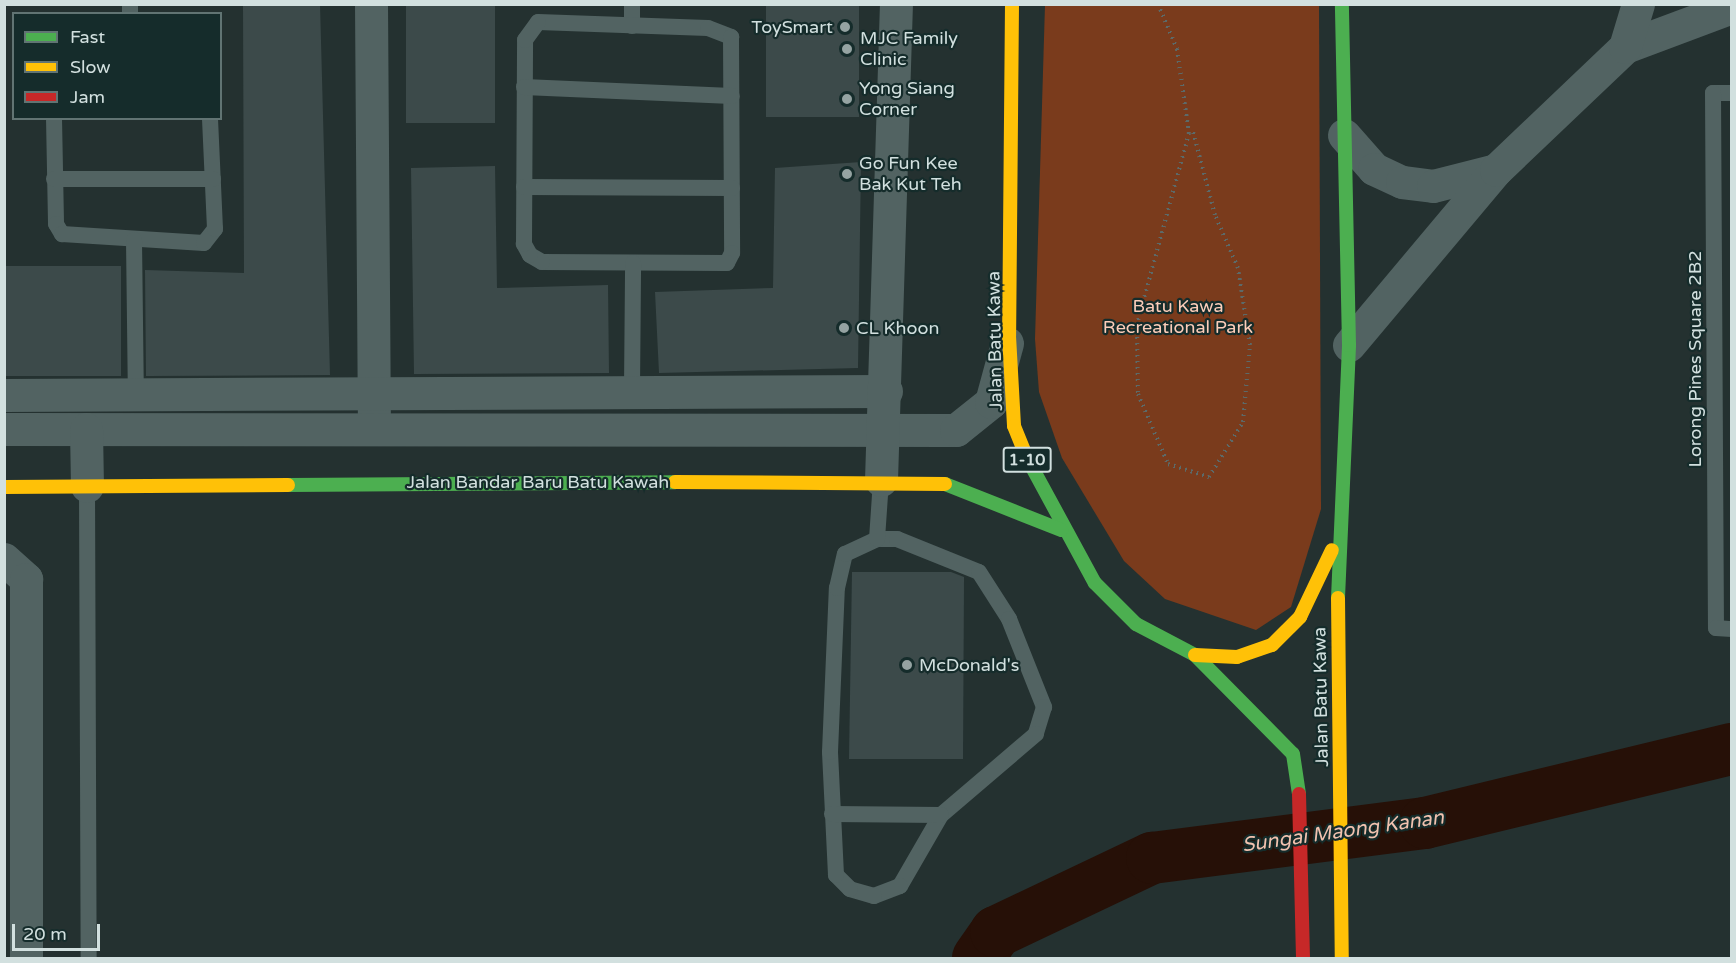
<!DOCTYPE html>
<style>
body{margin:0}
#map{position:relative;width:1736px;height:963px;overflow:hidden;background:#243130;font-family:"Varela Round",sans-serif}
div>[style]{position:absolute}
.green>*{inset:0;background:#7a3b1c}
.river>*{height:52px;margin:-26px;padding:0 26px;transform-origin:26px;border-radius:26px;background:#261007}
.building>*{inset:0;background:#3c4a4a;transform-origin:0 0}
.path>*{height:4px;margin-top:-2px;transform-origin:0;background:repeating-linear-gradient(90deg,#5c6a69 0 1.5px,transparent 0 6px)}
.lane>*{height:16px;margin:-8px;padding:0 8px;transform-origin:8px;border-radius:8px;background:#526362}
.street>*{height:33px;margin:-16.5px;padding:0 16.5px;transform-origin:16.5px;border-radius:16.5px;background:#526362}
.fast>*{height:14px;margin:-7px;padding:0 7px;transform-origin:7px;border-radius:7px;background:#4caf50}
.slow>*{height:14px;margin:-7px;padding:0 7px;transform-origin:7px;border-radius:7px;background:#ffc107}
.jam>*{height:14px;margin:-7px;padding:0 7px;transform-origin:7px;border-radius:7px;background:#c62828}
.dots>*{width:16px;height:16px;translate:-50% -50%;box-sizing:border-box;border:3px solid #152c2b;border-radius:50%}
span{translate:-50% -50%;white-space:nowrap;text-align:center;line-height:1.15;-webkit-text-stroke:4.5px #152c2b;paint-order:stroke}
.shield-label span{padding:2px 4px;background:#152c2b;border:2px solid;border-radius:4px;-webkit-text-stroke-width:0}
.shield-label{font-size:16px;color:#d2e0df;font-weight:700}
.poi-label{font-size:18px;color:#d2e0df}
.right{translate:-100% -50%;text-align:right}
.left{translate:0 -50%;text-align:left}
.park-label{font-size:18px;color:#fccdb9}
.street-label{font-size:18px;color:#d2e0df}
.water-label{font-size:20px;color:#f1c2af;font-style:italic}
.frame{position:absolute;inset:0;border:6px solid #d2e0df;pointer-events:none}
.legend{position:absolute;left:12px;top:12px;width:210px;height:108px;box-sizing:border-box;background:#152c2b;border:2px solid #617473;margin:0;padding:8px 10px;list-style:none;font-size:18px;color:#d2e0df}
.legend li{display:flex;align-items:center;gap:12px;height:30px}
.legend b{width:30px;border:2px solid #617473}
.scale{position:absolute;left:12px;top:924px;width:88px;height:27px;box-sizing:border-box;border:3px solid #d2e0df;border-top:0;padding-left:8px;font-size:18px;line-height:21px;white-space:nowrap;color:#d2e0df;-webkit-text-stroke:4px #152c2b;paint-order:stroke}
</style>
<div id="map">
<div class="green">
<i style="clip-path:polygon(1045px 5px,1319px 5px,1321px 509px,1291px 607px,1256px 630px,1165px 599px,1124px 561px,1062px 458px,1039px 392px,1035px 339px)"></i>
</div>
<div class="river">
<i style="left:978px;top:958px;width:32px;rotate:-55deg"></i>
<i style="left:996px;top:932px;width:173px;rotate:-25.4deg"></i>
<i style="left:1152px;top:858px;width:275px;rotate:-7.3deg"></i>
<i style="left:1425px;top:823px;width:316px;rotate:-13.6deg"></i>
</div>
<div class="building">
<i style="clip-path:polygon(243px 4px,320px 4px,330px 375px,146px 376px,145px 270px,244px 273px)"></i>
<i style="left:406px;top:4px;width:89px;height:119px"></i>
<i style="left:766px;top:4px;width:93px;height:113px"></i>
<i style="clip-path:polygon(861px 162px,858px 368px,659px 373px,655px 292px,773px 288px,775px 168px)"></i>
<i style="clip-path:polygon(495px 166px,497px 288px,608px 285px,609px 373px,414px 374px,411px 168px)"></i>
<i style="left:4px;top:266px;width:117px;height:110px"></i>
<i style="clip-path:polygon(852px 572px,951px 572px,964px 577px,963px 759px,849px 759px)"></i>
</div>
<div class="path">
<i style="left:1158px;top:4px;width:49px;rotate:67.1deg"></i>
<i style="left:1177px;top:49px;width:85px;rotate:81.9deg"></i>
<i style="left:1189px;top:133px;width:199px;rotate:105.2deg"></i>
<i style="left:1137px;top:325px;width:69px;rotate:89.2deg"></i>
<i style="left:1138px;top:394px;width:76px;rotate:66.8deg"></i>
<i style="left:1168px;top:464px;width:43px;rotate:17.6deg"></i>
<i style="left:1209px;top:477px;width:65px;rotate:-58.3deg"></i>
<i style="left:1243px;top:422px;width:77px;rotate:-84.8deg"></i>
<i style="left:1250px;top:345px;width:78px;rotate:-98.9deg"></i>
<i style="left:1238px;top:268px;width:58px;rotate:-113.5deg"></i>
<i style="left:1215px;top:215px;width:86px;rotate:-104.8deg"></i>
</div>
<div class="lane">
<i style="left:130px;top:4px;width:10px;rotate:90deg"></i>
<i style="left:632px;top:4px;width:22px;rotate:90deg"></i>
<i style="left:538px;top:22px;width:170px;rotate:2deg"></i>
<i style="left:708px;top:28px;width:25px;rotate:21deg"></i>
<i style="left:731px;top:37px;width:216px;rotate:89.7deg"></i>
<i style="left:732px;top:253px;width:11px;rotate:117deg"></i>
<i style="left:727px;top:263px;width:185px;rotate:-179.7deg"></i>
<i style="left:542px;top:262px;width:14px;rotate:-150deg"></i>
<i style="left:530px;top:255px;width:13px;rotate:-119deg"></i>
<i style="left:524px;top:244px;width:204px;rotate:-89.7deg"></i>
<i style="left:525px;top:40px;width:22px;rotate:-54deg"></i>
<i style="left:524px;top:87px;width:208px;rotate:2.5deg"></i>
<i style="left:1732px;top:93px;width:19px;rotate:180deg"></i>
<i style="left:1713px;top:93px;width:535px;rotate:89.68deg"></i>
<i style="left:1716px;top:628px;width:16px;rotate:4deg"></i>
<i style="left:54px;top:118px;width:106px;rotate:88.9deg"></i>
<i style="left:56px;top:224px;width:12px;rotate:59deg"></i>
<i style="left:62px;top:234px;width:142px;rotate:3.6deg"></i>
<i style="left:204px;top:243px;width:18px;rotate:-52deg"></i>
<i style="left:215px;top:229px;width:111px;rotate:-92.6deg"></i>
<i style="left:54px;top:179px;width:159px"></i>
<i style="left:524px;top:187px;width:208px;rotate:0.3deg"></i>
<i style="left:134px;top:240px;width:154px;rotate:89.3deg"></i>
<i style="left:632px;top:389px;width:126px;rotate:-89.5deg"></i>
<i style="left:87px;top:486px;width:472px;rotate:89.8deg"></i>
<i style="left:877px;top:539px;width:20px"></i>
<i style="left:897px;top:539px;width:88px;rotate:21.9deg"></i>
<i style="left:979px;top:572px;width:56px;rotate:57.4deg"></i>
<i style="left:1009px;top:619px;width:95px;rotate:68.3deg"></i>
<i style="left:1044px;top:707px;width:28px;rotate:107deg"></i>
<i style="left:1036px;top:734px;width:125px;rotate:139.5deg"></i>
<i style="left:941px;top:815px;width:82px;rotate:120deg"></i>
<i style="left:900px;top:886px;width:28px;rotate:159deg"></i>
<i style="left:874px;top:896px;width:25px;rotate:-164deg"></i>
<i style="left:850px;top:889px;width:20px;rotate:-135deg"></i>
<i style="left:836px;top:875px;width:123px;rotate:-92.8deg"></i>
<i style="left:830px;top:752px;width:164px;rotate:-87.6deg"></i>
<i style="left:837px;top:588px;width:35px;rotate:-77deg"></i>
<i style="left:845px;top:554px;width:35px;rotate:-25deg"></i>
<i style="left:877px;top:539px;width:59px;rotate:-86.1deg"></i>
<i style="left:832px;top:814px;width:109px;rotate:0.5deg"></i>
</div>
<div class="street">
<i style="left:371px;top:4px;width:410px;rotate:89.6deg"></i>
<i style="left:1625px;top:47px;width:114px;rotate:-20.5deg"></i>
<i style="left:1344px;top:135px;width:45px;rotate:48.6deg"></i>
<i style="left:1374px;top:169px;width:31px;rotate:25deg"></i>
<i style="left:1402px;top:182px;width:31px;rotate:7deg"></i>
<i style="left:1433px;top:186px;width:65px;rotate:-14.3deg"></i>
<i style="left:1349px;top:345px;width:229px;rotate:-50deg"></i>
<i style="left:1496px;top:170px;width:178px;rotate:-43.6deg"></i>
<i style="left:1625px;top:47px;width:45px;rotate:-73.2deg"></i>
<i style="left:4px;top:395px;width:882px;rotate:-0.26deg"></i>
<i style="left:4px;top:429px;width:952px;rotate:0.06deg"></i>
<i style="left:956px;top:430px;width:45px;rotate:-38.7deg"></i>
<i style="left:991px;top:402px;width:61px;rotate:-74.8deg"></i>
<i style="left:86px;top:429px;width:57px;rotate:89deg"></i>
<i style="left:881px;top:480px;width:476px;rotate:-88.2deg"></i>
<i style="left:4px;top:559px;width:30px;rotate:42deg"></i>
<i style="left:26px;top:579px;width:379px;rotate:90deg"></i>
</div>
<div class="fast">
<i style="left:1027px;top:458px;width:142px;rotate:61.5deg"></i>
<i style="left:1095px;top:583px;width:58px;rotate:45deg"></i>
<i style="left:1136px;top:624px;width:67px;rotate:27.7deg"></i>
<i style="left:1195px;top:655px;width:139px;rotate:45.3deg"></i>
<i style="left:1293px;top:754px;width:40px;rotate:81.5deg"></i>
<i style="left:945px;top:484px;width:125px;rotate:21.6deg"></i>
<i style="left:288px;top:485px;width:387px;rotate:-0.4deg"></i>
<i style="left:1338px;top:598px;width:253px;rotate:-87.5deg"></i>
<i style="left:1349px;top:345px;width:341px;rotate:-91.2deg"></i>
</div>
<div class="slow">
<i style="left:1012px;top:4px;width:332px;rotate:90.5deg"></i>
<i style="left:1009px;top:336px;width:90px;rotate:86.8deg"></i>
<i style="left:1014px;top:426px;width:35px;rotate:68deg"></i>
<i style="left:675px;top:482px;width:270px;rotate:0.4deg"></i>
<i style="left:4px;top:487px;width:284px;rotate:-0.4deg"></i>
<i style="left:1338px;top:598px;width:360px;rotate:89.4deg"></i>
<i style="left:1195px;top:655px;width:42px;rotate:2.7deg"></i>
<i style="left:1237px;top:657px;width:37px;rotate:-19deg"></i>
<i style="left:1272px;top:645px;width:40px;rotate:-45deg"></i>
<i style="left:1300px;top:617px;width:74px;rotate:-64.5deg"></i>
</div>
<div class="jam">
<i style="left:1299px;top:794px;width:164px;rotate:88.6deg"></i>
</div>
<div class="dots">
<i style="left:845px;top:27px;background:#95a3a2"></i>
<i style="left:847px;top:49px;background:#95a3a2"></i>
<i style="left:847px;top:99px;background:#95a3a2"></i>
<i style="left:847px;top:174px;background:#95a3a2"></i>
<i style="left:844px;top:328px;background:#95a3a2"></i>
<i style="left:907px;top:665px;background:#95a3a2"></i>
</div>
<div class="shield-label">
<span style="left:1027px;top:460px">1-10</span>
</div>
<div class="poi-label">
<span class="right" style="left:833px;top:27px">ToySmart</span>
<span class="left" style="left:860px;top:49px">MJC Family<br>Clinic</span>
<span class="left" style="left:859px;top:99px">Yong Siang<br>Corner</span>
<span class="left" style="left:859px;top:174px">Go Fun Kee<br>Bak Kut Teh</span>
<span class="left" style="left:856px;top:328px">CL Khoon</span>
<span class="left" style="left:919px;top:665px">McDonald's</span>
</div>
<div class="park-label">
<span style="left:1178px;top:317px">Batu Kawa<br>Recreational Park</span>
</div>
<div class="street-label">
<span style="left:995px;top:341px;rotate:-91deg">Jalan Batu Kawa</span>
<span style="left:1695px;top:359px;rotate:-90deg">Lorong Pines Square 2B2</span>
<span style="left:538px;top:482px">Jalan Bandar Baru Batu Kawah</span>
<span style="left:1321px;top:697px;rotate:-91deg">Jalan Batu Kawa</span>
</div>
<div class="water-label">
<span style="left:1343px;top:832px;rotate:-8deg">Sungai Maong Kanan</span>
</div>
<div class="frame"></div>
<ul class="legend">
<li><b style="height:8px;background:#4caf50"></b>Fast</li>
<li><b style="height:8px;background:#ffc107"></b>Slow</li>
<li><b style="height:8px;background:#c62828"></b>Jam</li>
</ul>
<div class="scale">20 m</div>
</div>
